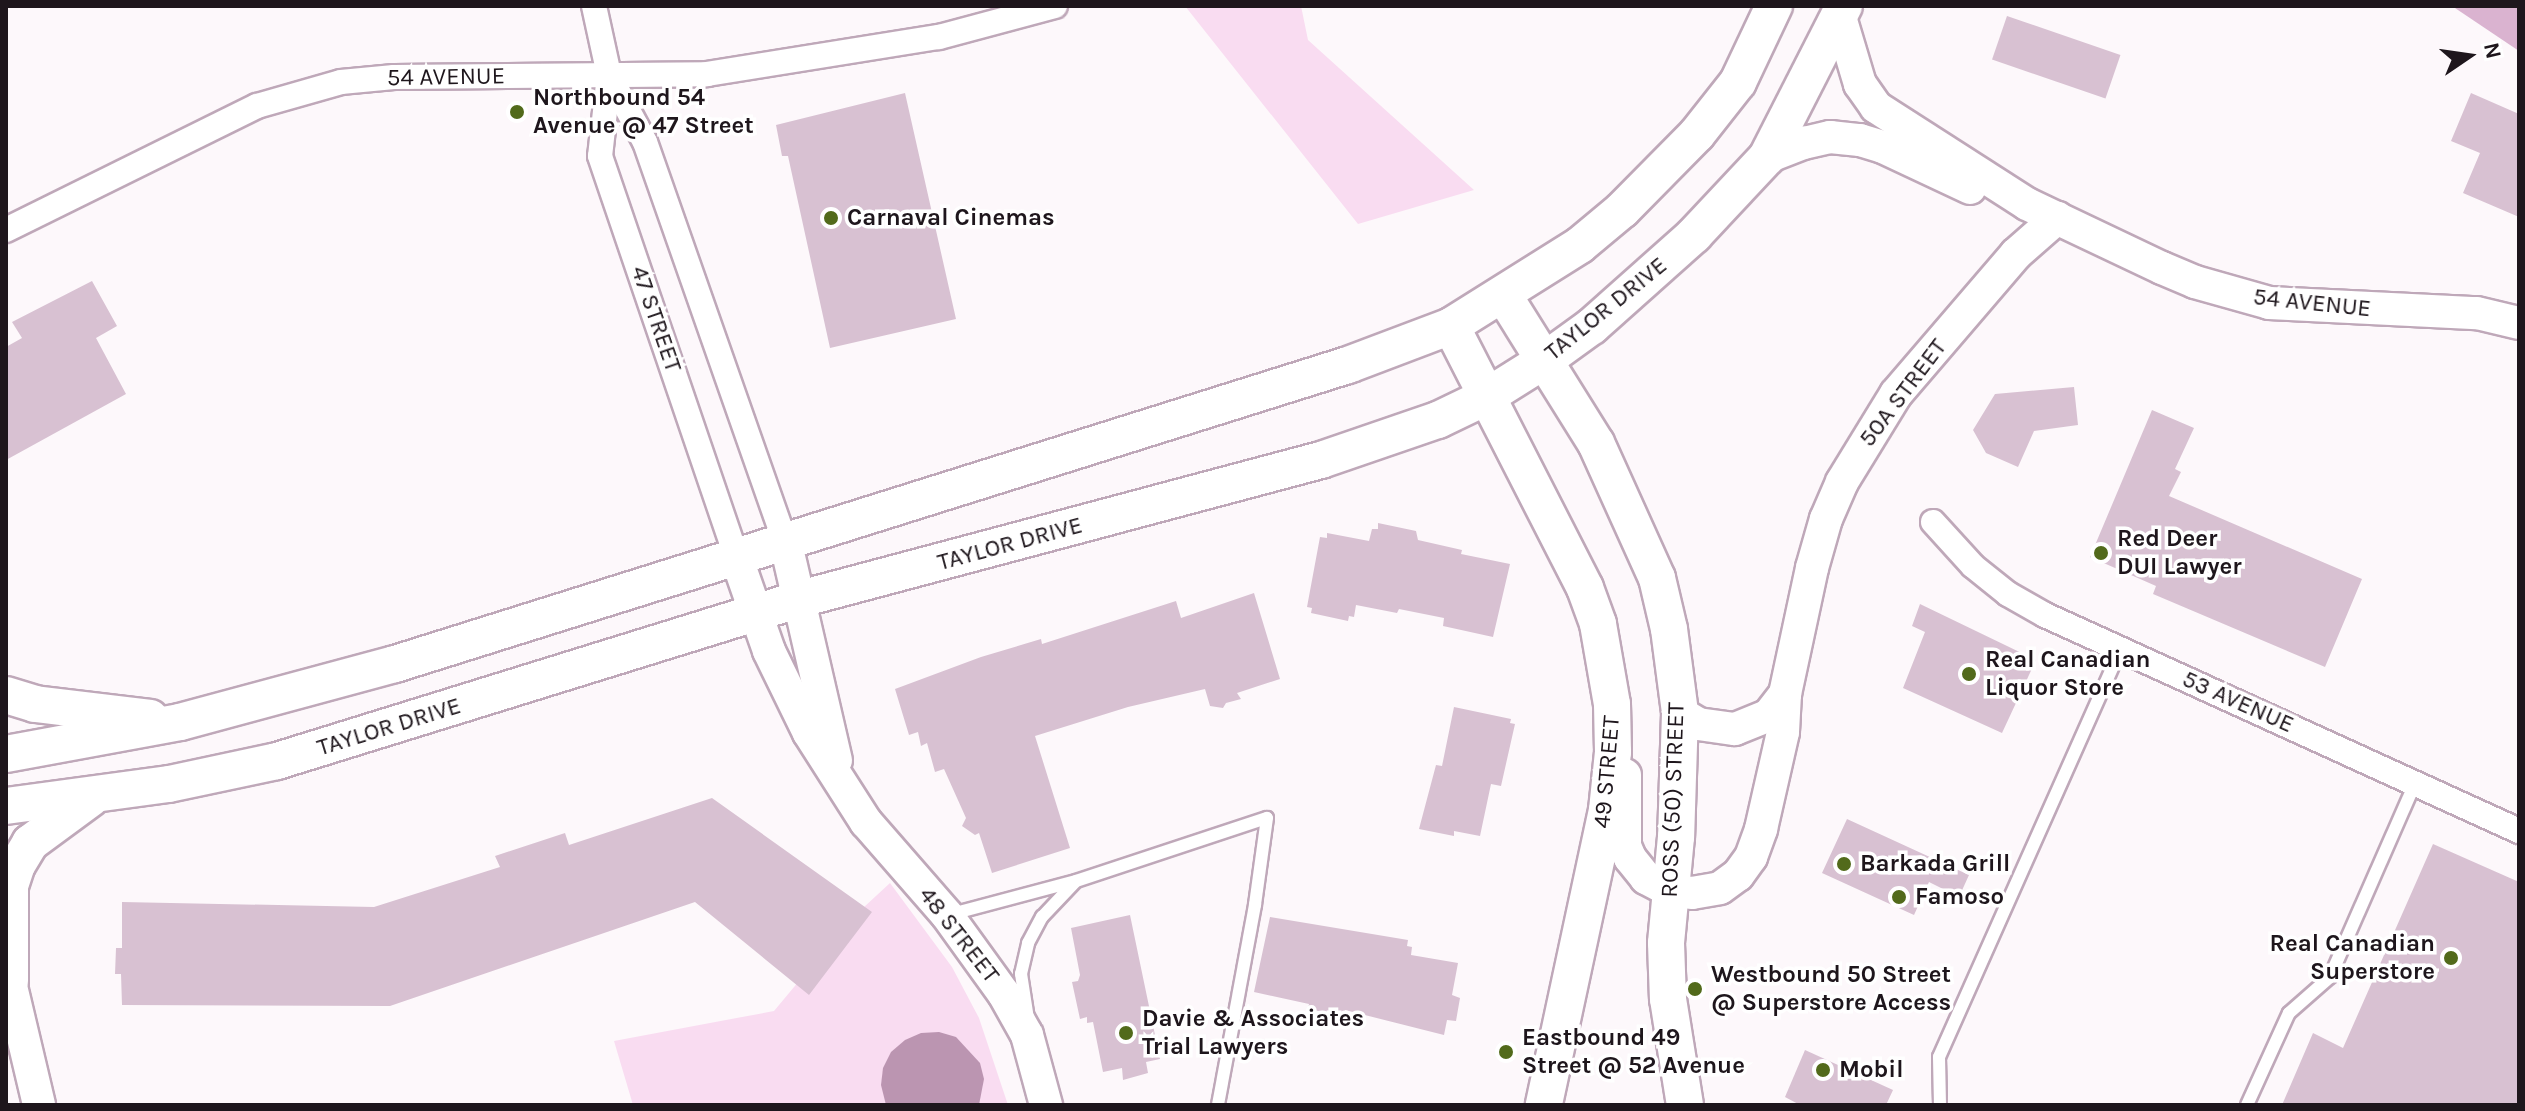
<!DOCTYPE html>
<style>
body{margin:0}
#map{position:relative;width:2525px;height:1111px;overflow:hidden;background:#fdf8fb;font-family:Karla,sans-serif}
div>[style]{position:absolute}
.green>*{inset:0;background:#f9dcf1}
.forest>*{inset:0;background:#dab3d0}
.water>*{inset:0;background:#bb95b1}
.building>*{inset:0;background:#d8c1d2;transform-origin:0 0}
.roads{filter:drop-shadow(2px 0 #bfa8b9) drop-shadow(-2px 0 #bfa8b9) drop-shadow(0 2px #bfa8b9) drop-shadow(0 -2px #bfa8b9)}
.service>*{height:12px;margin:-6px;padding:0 6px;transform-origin:6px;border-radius:6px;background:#fff}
.minor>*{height:24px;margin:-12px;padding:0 12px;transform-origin:12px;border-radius:12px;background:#fff}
.tertiary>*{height:32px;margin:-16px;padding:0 16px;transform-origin:16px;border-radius:16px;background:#fff}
.secondary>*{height:36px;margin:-18px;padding:0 18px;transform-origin:18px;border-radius:18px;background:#fff}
.dots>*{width:22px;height:22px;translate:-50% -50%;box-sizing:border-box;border:4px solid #fff;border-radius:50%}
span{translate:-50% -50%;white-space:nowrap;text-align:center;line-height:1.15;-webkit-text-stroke:7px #fff;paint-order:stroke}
.street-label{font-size:24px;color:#1e161c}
.poi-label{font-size:24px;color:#1e161c;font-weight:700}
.left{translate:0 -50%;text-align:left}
.right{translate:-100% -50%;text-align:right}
.frame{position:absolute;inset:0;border:8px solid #1e161c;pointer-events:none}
.north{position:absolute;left:2429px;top:16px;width:80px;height:80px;-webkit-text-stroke:6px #fff;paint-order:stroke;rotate:77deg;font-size:22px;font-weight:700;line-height:32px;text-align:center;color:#1e161c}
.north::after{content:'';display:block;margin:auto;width:28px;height:36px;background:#1e161c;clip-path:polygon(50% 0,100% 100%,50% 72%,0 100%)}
</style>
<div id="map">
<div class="green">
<i style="clip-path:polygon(1185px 6px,1301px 6px,1308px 40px,1474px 190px,1358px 224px)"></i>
<i style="clip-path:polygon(890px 883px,952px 967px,979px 1018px,1008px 1105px,633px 1105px,614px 1041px,774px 1011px,850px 920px)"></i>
</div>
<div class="forest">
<i style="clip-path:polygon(2452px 6px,2519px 6px,2519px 51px)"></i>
</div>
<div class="water">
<i style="clip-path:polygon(939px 1032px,956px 1037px,980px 1063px,984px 1079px,979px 1105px,886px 1105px,881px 1085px,883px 1068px,891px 1052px,905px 1040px,921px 1033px)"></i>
</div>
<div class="building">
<i style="left:2007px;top:16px;width:120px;height:46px;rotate:19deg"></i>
<i style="clip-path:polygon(905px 93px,956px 319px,830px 348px,788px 156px,782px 156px,776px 125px)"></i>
<i style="clip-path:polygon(2471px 93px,2519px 114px,2519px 217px,2463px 193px,2480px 153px,2451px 141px)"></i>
<i style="clip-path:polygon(92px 281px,117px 326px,96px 338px,126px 394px,6px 460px,6px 347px,22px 338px,12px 322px)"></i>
<i style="clip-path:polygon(2074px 387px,2078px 425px,2034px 431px,2018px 467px,1986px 453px,1973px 430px,1995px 394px)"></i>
<i style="clip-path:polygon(2152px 410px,2194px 428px,2175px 469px,2181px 472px,2169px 496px,2362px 579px,2325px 667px,2153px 594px,2156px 586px,2090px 557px)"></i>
<i style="clip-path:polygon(1378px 523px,1416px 531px,1418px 540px,1462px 550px,1461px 554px,1510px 564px,1493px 637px,1443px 626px,1444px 618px,1399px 609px,1397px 613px,1356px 605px,1354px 617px,1349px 616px,1348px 621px,1311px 613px,1312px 608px,1307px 607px,1320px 537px,1327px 538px,1327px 533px,1369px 541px,1372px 529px,1378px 529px)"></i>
<i style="clip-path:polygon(1254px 593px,1280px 679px,1237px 693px,1241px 699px,1226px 703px,1223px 708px,1210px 706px,1205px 689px,1128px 707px,1035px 736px,1070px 848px,992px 873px,979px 833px,975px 835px,962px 826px,966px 818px,944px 769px,935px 772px,927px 743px,921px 746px,918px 732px,909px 735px,895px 689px,981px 657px,1041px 639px,1042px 644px,1176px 601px,1181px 618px)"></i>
<i style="clip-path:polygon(1920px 604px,2036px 660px,2002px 733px,1903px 688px,1925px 632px,1912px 626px)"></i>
<i style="clip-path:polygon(1454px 707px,1511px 719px,1510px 723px,1515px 724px,1501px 786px,1491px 784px,1480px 836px,1454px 831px,1454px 836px,1419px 829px,1436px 765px,1442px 766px)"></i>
<i style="clip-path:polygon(712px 798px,872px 912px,809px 995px,695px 902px,390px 1006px,122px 1005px,121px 974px,115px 974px,116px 948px,122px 948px,122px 902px,374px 907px,500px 867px,495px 856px,565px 833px,569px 845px)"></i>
<i style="clip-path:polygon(1847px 819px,1969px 875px,1959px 897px,1929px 882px,1914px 915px,1822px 873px)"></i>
<i style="clip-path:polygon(2433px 844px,2519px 882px,2519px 1105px,2282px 1105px,2313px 1033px,2343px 1048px)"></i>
<i style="clip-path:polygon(1130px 915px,1160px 1059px,1146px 1062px,1148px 1073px,1123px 1080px,1122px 1068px,1103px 1072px,1093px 1022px,1087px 1023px,1087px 1017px,1080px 1019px,1072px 982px,1078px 981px,1080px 975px,1071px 928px)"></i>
<i style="clip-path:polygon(1270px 917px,1408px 940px,1407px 946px,1412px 947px,1411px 955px,1458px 963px,1452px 995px,1460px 998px,1456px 1021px,1447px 1020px,1444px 1035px,1345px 1010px,1344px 1016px,1308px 1009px,1309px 1004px,1254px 992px)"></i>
<i style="clip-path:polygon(1805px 1050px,1893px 1090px,1886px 1105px,1800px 1105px,1785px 1097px)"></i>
</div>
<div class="roads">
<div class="service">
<i style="left:948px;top:915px;width:132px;rotate:-14.9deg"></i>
<i style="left:1076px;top:881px;width:201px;rotate:-18.3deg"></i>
<i style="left:1267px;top:818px;width:88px;rotate:97.9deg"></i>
<i style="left:1255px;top:905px;width:203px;rotate:100.5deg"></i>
<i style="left:1028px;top:1019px;width:46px;rotate:-98.8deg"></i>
<i style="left:1021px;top:974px;width:32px;rotate:-77deg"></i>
<i style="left:1028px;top:943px;width:30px;rotate:-62deg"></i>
<i style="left:1042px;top:917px;width:47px;rotate:-46.7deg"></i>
<i style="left:1940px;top:1105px;width:48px;rotate:-91.2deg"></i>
<i style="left:1939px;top:1057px;width:447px;rotate:-66deg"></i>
<i style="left:2247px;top:1105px;width:101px;rotate:-65.5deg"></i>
<i style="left:2289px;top:1013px;width:55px;rotate:-41.3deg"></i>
<i style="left:2330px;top:977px;width:212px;rotate:-66.3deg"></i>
</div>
<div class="minor">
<i style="left:594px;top:6px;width:71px;rotate:77.7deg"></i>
<i style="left:609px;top:75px;width:76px;rotate:61.8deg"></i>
<i style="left:645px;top:142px;width:426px;rotate:70.7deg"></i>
<i style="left:609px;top:75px;width:81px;rotate:96.3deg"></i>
<i style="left:600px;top:156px;width:426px;rotate:71.2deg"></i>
<i style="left:6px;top:230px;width:280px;rotate:-26.3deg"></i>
<i style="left:257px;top:106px;width:87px;rotate:-15.9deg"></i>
<i style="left:341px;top:82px;width:53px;rotate:-5.4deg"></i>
<i style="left:394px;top:77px;width:313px;rotate:-0.5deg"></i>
<i style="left:707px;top:74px;width:235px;rotate:-9.1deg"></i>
<i style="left:939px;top:37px;width:120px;rotate:-15deg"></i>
<i style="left:1933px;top:522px;width:59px;rotate:47.7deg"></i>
<i style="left:1973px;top:566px;width:45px;rotate:38.7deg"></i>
<i style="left:2008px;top:594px;width:43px;rotate:29.6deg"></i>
<i style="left:2045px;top:615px;width:521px;rotate:24.5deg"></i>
</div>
<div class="tertiary">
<i style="left:1840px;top:17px;width:70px;rotate:73.4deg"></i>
<i style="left:1860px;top:84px;width:28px;rotate:55deg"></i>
<i style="left:1876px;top:107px;width:179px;rotate:32.7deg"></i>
<i style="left:2027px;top:204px;width:149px;rotate:25.4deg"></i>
<i style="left:2162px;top:268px;width:36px;rotate:23deg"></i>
<i style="left:2195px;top:282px;width:77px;rotate:15.8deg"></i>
<i style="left:2269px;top:303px;width:208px;rotate:2.8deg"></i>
<i style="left:2477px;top:313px;width:43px;rotate:13.4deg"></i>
<i style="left:1767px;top:157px;width:40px;rotate:-21deg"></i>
<i style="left:1804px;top:143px;width:27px;rotate:-13deg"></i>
<i style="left:1830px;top:137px;width:30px;rotate:6deg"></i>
<i style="left:1860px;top:140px;width:24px;rotate:17deg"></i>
<i style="left:1883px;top:147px;width:96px;rotate:25.2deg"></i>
<i style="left:786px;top:544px;width:222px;rotate:77deg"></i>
<i style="left:737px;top:559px;width:97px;rotate:70.8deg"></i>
<i style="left:769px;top:651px;width:91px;rotate:64deg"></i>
<i style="left:809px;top:733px;width:106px;rotate:57.4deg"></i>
<i style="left:866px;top:822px;width:123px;rotate:48.9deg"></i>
<i style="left:947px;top:915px;width:97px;rotate:54.2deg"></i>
<i style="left:1004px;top:994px;width:47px;rotate:60.7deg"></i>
<i style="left:1027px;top:1035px;width:73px;rotate:74.8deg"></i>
<i style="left:1680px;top:713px;width:21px;rotate:31deg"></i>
<i style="left:1698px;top:724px;width:37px;rotate:8deg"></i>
<i style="left:1735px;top:729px;width:35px;rotate:-22deg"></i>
<i style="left:1768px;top:716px;width:28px;rotate:-52deg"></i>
<i style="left:1625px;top:775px;width:71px;rotate:90deg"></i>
<i style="left:1625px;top:846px;width:13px;rotate:67deg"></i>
<i style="left:1630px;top:858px;width:26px;rotate:51deg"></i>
<i style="left:1646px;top:878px;width:27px;rotate:28deg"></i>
<i style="left:1670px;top:891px;width:22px;rotate:5deg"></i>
<i style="left:1692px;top:893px;width:28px;rotate:-10deg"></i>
<i style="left:1720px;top:888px;width:22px;rotate:-36deg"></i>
<i style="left:1738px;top:875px;width:22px;rotate:-54deg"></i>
<i style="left:1751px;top:857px;width:30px;rotate:-70deg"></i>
<i style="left:1761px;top:829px;width:99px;rotate:-77.2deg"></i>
<i style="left:1783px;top:732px;width:38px;rotate:-87deg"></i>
<i style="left:1785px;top:694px;width:129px;rotate:-77.9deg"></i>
<i style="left:1812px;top:568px;width:51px;rotate:-74.1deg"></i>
<i style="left:1826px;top:519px;width:40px;rotate:-66.6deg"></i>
<i style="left:1842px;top:482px;width:103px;rotate:-58.5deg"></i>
<i style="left:1896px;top:394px;width:184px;rotate:-49.4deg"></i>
<i style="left:2016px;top:254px;width:55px;rotate:-41.3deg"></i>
<i style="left:6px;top:965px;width:144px;rotate:76.7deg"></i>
</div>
<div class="secondary">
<i style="left:1504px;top:296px;width:173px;rotate:58deg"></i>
<i style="left:1596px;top:443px;width:148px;rotate:65.7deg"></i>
<i style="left:1657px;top:578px;width:52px;rotate:76.8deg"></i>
<i style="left:1669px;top:629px;width:85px;rotate:82.5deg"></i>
<i style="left:1680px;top:713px;width:124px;rotate:91.8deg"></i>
<i style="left:1676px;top:837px;width:106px;rotate:95.4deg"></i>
<i style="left:1666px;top:943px;width:56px;rotate:88deg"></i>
<i style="left:1668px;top:999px;width:107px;rotate:80.9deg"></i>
<i style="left:1451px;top:326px;width:294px;rotate:62.9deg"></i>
<i style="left:1585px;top:588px;width:38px;rotate:70deg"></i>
<i style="left:1598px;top:624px;width:81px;rotate:80.1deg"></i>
<i style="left:1612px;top:704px;width:48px;rotate:88.8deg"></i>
<i style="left:1613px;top:752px;width:58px;rotate:95.9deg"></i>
<i style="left:1607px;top:810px;width:302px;rotate:102.1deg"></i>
<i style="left:6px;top:695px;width:30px;rotate:17deg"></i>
<i style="left:35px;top:704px;width:116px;rotate:6.9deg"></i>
<i style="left:6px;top:754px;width:177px;rotate:-10.4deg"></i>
<i style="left:180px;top:722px;width:223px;rotate:-15.1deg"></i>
<i style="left:395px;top:664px;width:999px;rotate:-17.42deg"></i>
<i style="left:1348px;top:365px;width:110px;rotate:-20.7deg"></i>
<i style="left:1451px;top:326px;width:152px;rotate:-32.1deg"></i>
<i style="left:1580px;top:245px;width:55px;rotate:-39.8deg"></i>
<i style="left:1622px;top:210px;width:107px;rotate:-45.4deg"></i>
<i style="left:1697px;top:134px;width:66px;rotate:-51.7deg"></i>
<i style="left:1738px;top:82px;width:84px;rotate:-64.7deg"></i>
<i style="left:6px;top:806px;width:164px;rotate:-7.7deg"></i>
<i style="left:169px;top:784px;width:110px;rotate:-12deg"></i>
<i style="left:277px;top:761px;width:548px;rotate:-17.21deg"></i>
<i style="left:800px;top:599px;width:539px;rotate:-14.94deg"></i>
<i style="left:1321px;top:460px;width:124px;rotate:-18.9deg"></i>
<i style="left:1438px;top:420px;width:53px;rotate:-25.6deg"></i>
<i style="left:1486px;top:397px;width:70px;rotate:-32.1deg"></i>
<i style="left:1545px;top:360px;width:58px;rotate:-35.9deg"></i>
<i style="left:1592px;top:326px;width:137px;rotate:-41.7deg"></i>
<i style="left:1694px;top:235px;width:107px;rotate:-46.9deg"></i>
<i style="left:1767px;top:157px;width:169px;rotate:-63deg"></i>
<i style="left:10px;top:981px;width:95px;rotate:-90deg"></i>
<i style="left:10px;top:886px;width:22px;rotate:-72deg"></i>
<i style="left:17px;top:865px;width:26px;rotate:-59deg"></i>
<i style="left:30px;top:843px;width:76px;rotate:-36.4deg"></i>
</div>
</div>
<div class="dots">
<i style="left:517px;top:112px;background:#526a1b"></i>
<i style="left:831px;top:218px;background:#526a1b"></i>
<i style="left:2101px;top:553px;background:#526a1b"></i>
<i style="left:1969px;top:674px;background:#526a1b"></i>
<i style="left:1844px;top:864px;background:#526a1b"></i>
<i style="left:1899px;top:897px;background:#526a1b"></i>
<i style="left:2451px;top:958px;background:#526a1b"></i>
<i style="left:1695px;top:989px;background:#526a1b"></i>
<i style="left:1126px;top:1033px;background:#526a1b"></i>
<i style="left:1506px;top:1052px;background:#526a1b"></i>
<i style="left:1823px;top:1070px;background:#526a1b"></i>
</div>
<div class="street-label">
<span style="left:446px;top:77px;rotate:-1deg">54 AVENUE</span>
<span style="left:2312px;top:303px;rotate:6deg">54 AVENUE</span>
<span style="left:1606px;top:309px;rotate:-39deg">TAYLOR DRIVE</span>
<span style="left:656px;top:319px;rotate:71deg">47 STREET</span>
<span style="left:1903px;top:393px;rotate:-53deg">50A STREET</span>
<span style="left:1010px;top:544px;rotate:-15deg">TAYLOR DRIVE</span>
<span style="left:2238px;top:702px;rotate:24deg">53 AVENUE</span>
<span style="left:389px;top:727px;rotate:-17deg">TAYLOR DRIVE</span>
<span style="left:1607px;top:772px;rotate:-85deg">49 STREET</span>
<span style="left:1673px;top:800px;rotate:-88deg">ROSS (50) STREET</span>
<span style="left:959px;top:935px;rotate:52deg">48 STREET</span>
</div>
<div class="poi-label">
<span class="left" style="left:533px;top:112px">Northbound 54<br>Avenue @ 47 Street</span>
<span class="left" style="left:847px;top:218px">Carnaval Cinemas</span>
<span class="left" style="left:2117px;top:553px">Red Deer<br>DUI Lawyer</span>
<span class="left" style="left:1985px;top:674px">Real Canadian<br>Liquor Store</span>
<span class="left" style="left:1860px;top:864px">Barkada Grill</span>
<span class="left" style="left:1915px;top:897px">Famoso</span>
<span class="right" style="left:2435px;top:958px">Real Canadian<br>Superstore</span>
<span class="left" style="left:1711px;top:989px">Westbound 50 Street<br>@ Superstore Access</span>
<span class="left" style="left:1142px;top:1033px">Davie &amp; Associates<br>Trial Lawyers</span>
<span class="left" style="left:1522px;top:1052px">Eastbound 49<br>Street @ 52 Avenue</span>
<span class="left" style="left:1839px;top:1070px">Mobil</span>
</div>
<div class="frame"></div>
<div class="north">N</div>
</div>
